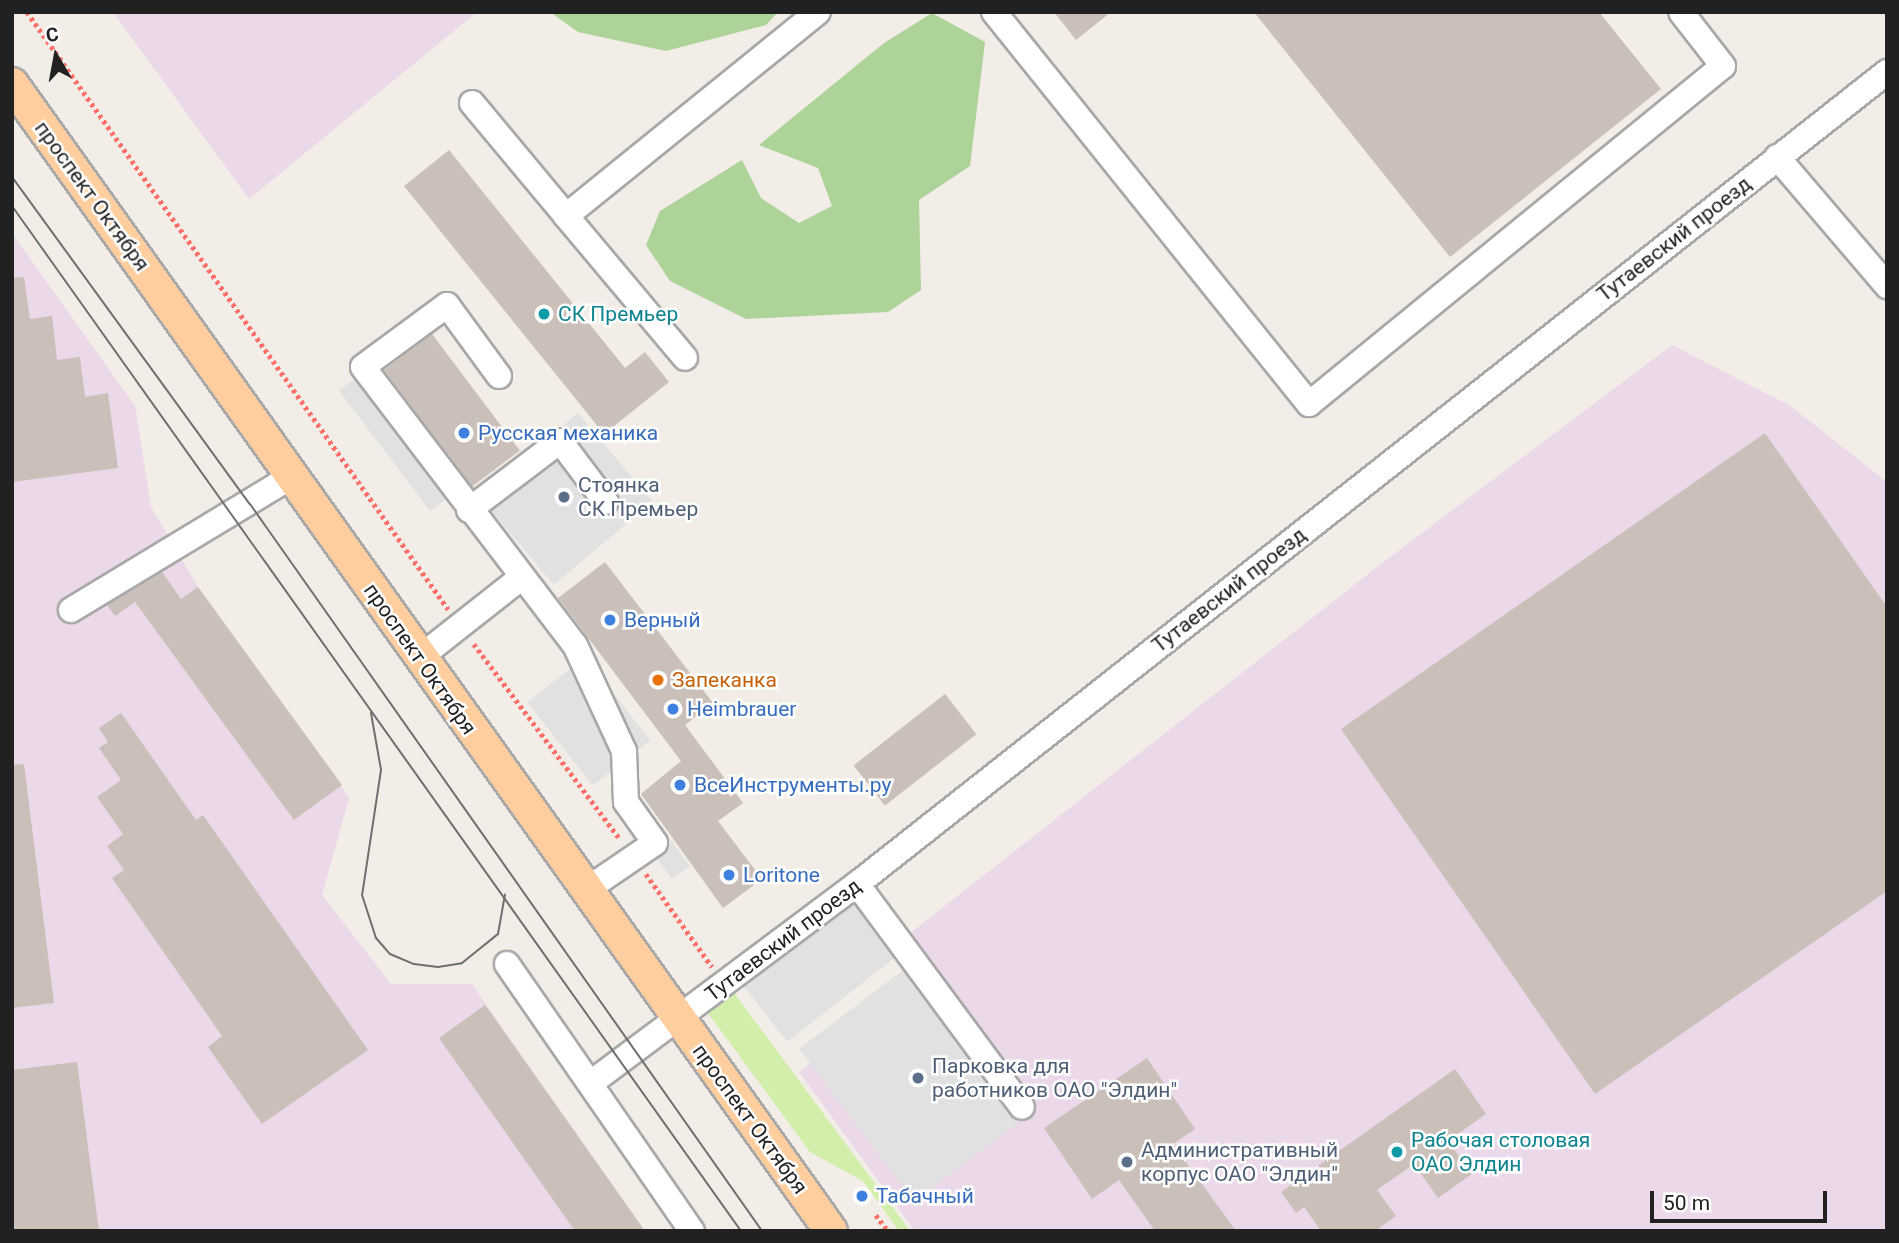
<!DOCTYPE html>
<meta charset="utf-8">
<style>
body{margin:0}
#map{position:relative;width:1899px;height:1243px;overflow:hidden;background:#f2ede7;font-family:Roboto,sans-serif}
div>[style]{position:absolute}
.industrial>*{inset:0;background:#ebd8e9}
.grass>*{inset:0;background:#d1eeaa}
.forest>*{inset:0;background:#aed399}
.parking>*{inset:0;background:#e1e1e1;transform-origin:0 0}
.building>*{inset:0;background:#cabfb9;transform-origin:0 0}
.path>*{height:4.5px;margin-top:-2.25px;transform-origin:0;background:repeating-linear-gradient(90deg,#ff6f6a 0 3.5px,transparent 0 7px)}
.roads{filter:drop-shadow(2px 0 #a8a8a8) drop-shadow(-2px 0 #a8a8a8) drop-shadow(0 2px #a8a8a8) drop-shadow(0 -2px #a8a8a8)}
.minor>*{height:24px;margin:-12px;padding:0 12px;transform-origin:12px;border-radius:12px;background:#fff}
.major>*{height:32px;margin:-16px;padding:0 16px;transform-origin:16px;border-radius:16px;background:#ffce9e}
.tram>*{height:2px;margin:-1px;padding:0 1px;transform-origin:1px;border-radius:1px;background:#6f6f6f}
.dots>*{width:19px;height:19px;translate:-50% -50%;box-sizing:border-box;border:4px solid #fff;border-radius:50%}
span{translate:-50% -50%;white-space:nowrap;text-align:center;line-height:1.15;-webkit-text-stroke:5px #fff;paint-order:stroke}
.street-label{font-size:21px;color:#212121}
.culture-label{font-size:21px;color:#0d838f}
.left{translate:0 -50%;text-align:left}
.shop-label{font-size:21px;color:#366cbe}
.service-label{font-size:21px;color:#4e5e75}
.food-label{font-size:21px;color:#c56008}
.frame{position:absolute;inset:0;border:14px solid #212121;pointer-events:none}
.north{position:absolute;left:21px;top:21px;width:70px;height:70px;-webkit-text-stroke:5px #fff;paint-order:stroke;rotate:350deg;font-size:19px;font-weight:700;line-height:28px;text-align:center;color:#212121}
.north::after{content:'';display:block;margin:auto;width:24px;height:32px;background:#212121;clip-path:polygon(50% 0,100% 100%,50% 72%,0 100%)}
.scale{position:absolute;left:1650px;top:1191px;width:177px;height:32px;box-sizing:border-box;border:4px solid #212121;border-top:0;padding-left:9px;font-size:21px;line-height:24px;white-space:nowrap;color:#212121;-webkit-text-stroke:5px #fff;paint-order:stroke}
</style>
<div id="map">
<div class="industrial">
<i style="clip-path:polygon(113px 12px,477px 12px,249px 199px)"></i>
<i style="clip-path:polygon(12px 233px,135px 406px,151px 507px,198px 587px,349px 798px,322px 895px,391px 984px,472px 984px,642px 1227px,636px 1231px,12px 1231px)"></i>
<i style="clip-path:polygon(1672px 345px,1789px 405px,1887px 482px,1887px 1231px,915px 1231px,799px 1072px,919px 979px,895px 945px,1377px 567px)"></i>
</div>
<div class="grass">
<i style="clip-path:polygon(735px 994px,910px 1231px,899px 1231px,863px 1181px,810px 1152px,708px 1013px)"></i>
</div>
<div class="forest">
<i style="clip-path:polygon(550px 12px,778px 12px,766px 25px,666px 51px,578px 32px)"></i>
<i style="clip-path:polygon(932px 13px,985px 42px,970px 166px,919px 200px,921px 290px,888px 312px,746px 319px,670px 281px,646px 245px,660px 211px,742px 160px,761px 198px,799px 223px,832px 206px,818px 168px,759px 145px,884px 43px)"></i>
</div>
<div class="parking">
<i style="left:356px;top:378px;width:151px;height:21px;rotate:53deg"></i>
<i style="left:578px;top:413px;width:116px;height:129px;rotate:50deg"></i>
<i style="left:585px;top:657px;width:106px;height:73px;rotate:52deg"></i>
<i style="left:654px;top:817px;width:61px;height:22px;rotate:54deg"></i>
<i style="left:847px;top:891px;width:82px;height:140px;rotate:52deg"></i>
<i style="left:922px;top:956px;width:191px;height:154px;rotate:53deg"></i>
</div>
<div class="building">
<i style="clip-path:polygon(1054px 12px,1111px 12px,1076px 40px)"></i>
<i style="clip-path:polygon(1254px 12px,1599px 12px,1661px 89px,1450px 257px)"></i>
<i style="clip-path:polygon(449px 150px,625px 368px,645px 352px,669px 382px,604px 434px,404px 186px)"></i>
<i style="clip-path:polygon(24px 277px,30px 319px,52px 316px,57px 360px,80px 357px,85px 397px,108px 393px,118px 468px,12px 482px,12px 278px)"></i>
<i style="left:432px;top:334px;width:146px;height:60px;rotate:53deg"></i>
<i style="clip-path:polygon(1765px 433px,1887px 607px,1887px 891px,1595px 1094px,1341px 729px)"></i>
<i style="clip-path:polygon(605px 562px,713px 703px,685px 725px,743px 803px,718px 821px,762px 879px,723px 908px,641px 794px,681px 761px,558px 598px)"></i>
<i style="clip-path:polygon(162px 572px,181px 599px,198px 587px,342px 785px,294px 820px,135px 602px,115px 616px,107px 605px)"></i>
<i style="left:945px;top:694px;width:51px;height:116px;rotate:52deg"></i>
<i style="clip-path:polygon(121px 713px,196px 820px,203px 815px,368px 1050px,262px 1124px,208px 1047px,222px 1036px,112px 878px,124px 870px,107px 846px,123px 834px,97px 797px,121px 780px,99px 748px,108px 742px,99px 728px)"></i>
<i style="clip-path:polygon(24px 764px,54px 1003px,12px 1008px,12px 765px)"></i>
<i style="clip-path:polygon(485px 1005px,645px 1231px,575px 1231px,439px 1038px)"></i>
<i style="clip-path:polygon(1147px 1058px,1195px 1129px,1173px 1144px,1236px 1231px,1155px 1231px,1119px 1180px,1092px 1199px,1044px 1128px)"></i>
<i style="clip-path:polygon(77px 1062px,99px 1231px,12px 1231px,12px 1070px)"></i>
<i style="clip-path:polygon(1455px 1069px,1486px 1114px,1448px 1141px,1472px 1174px,1438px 1198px,1414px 1164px,1377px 1190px,1396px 1216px,1375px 1231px,1321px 1231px,1304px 1207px,1296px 1213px,1281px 1192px)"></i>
</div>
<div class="path">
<i style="left:27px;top:12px;width:731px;rotate:54.81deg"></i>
<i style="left:474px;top:644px;width:244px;rotate:53.2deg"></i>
<i style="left:646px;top:874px;width:114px;rotate:54.6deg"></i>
<i style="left:876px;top:1215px;width:20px;rotate:53deg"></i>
</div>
<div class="roads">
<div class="minor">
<i style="left:994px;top:12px;width:503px;rotate:51.22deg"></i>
<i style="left:1309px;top:404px;width:534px;rotate:-39.23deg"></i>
<i style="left:1723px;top:66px;width:68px;rotate:-127.9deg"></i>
<i style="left:472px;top:103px;width:147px;rotate:50.2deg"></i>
<i style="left:566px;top:216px;width:324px;rotate:-39deg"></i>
<i style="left:1777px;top:157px;width:170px;rotate:49.5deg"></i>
<i style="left:566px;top:216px;width:185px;rotate:50deg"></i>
<i style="left:499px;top:376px;width:88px;rotate:-126.2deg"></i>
<i style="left:447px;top:305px;width:104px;rotate:143.6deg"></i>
<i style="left:363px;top:367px;width:350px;rotate:52.7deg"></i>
<i style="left:575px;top:645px;width:117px;rotate:65.2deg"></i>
<i style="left:624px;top:751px;width:51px;rotate:87.8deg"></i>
<i style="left:626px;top:802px;width:50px;rotate:54.7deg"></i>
<i style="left:655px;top:843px;width:83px;rotate:145.7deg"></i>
<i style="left:469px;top:510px;width:114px;rotate:-37.2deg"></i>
<i style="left:560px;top:441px;width:76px;rotate:53deg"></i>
<i style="left:71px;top:610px;width:258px;rotate:-31.2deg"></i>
<i style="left:419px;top:658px;width:131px;rotate:-38.2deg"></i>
<i style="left:857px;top:884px;width:277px;rotate:53.5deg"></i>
<i style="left:507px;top:964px;width:325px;rotate:55.3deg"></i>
<i style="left:591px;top:1083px;width:332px;rotate:-36.8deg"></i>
<i style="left:857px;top:884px;width:1312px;rotate:-38.25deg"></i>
</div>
<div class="major">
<i style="left:12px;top:84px;width:1409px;rotate:54.47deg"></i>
</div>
</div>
<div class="tram">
<i style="left:12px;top:177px;width:404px;rotate:54deg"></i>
<i style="left:250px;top:504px;width:889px;rotate:54.84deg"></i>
<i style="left:12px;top:206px;width:1258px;rotate:54.58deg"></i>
<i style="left:371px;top:713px;width:58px;rotate:80deg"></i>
<i style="left:381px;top:770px;width:126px;rotate:98.6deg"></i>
<i style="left:362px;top:895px;width:45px;rotate:72deg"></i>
<i style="left:376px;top:938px;width:21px;rotate:49deg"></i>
<i style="left:390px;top:954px;width:26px;rotate:23deg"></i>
<i style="left:414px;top:964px;width:24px;rotate:7deg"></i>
<i style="left:438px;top:967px;width:24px;rotate:-9deg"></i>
<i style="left:462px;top:963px;width:46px;rotate:-38.9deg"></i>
<i style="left:498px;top:934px;width:40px;rotate:-80deg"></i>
</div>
<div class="dots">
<i style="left:544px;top:314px;background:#0f9aa8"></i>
<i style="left:464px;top:433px;background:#3f7fe0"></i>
<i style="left:564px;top:497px;background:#5c6f8a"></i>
<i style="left:610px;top:620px;background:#3f7fe0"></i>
<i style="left:658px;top:680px;background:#e8710a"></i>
<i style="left:673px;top:709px;background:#3f7fe0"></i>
<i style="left:680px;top:785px;background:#3f7fe0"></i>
<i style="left:729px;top:875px;background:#3f7fe0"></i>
<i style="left:918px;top:1078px;background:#5c6f8a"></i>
<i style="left:1397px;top:1152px;background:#0f9aa8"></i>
<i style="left:1127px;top:1162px;background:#5c6f8a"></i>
<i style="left:862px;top:1196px;background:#3f7fe0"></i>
</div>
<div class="street-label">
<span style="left:92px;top:196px;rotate:54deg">проспект Октября</span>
<span style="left:1674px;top:239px;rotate:-38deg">Тутаевский проезд</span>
<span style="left:1229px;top:590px;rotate:-38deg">Тутаевский проезд</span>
<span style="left:420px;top:659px;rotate:55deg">проспект Октября</span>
<span style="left:783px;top:940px;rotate:-37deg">Тутаевский проезд</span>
<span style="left:750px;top:1119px;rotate:54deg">проспект Октября</span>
</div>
<div class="culture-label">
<span class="left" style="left:558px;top:314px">СК Премьер</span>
<span class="left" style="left:1411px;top:1152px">Рабочая столовая<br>ОАО Элдин</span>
</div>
<div class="shop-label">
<span class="left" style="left:478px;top:433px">Русская механика</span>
<span class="left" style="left:624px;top:620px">Верный</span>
<span class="left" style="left:687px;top:709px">Heimbrauer</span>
<span class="left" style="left:694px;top:785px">ВсеИнструменты.ру</span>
<span class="left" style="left:743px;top:875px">Loritone</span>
<span class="left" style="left:876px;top:1196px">Табачный</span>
</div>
<div class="service-label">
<span class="left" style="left:578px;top:497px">Стоянка<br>СК Премьер</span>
<span class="left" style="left:932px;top:1078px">Парковка для<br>работников ОАО "Элдин"</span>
<span class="left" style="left:1141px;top:1162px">Административный<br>корпус ОАО "Элдин"</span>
</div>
<div class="food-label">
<span class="left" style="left:672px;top:680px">Запеканка</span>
</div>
<div class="frame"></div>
<div class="north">С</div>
<div class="scale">50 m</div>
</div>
